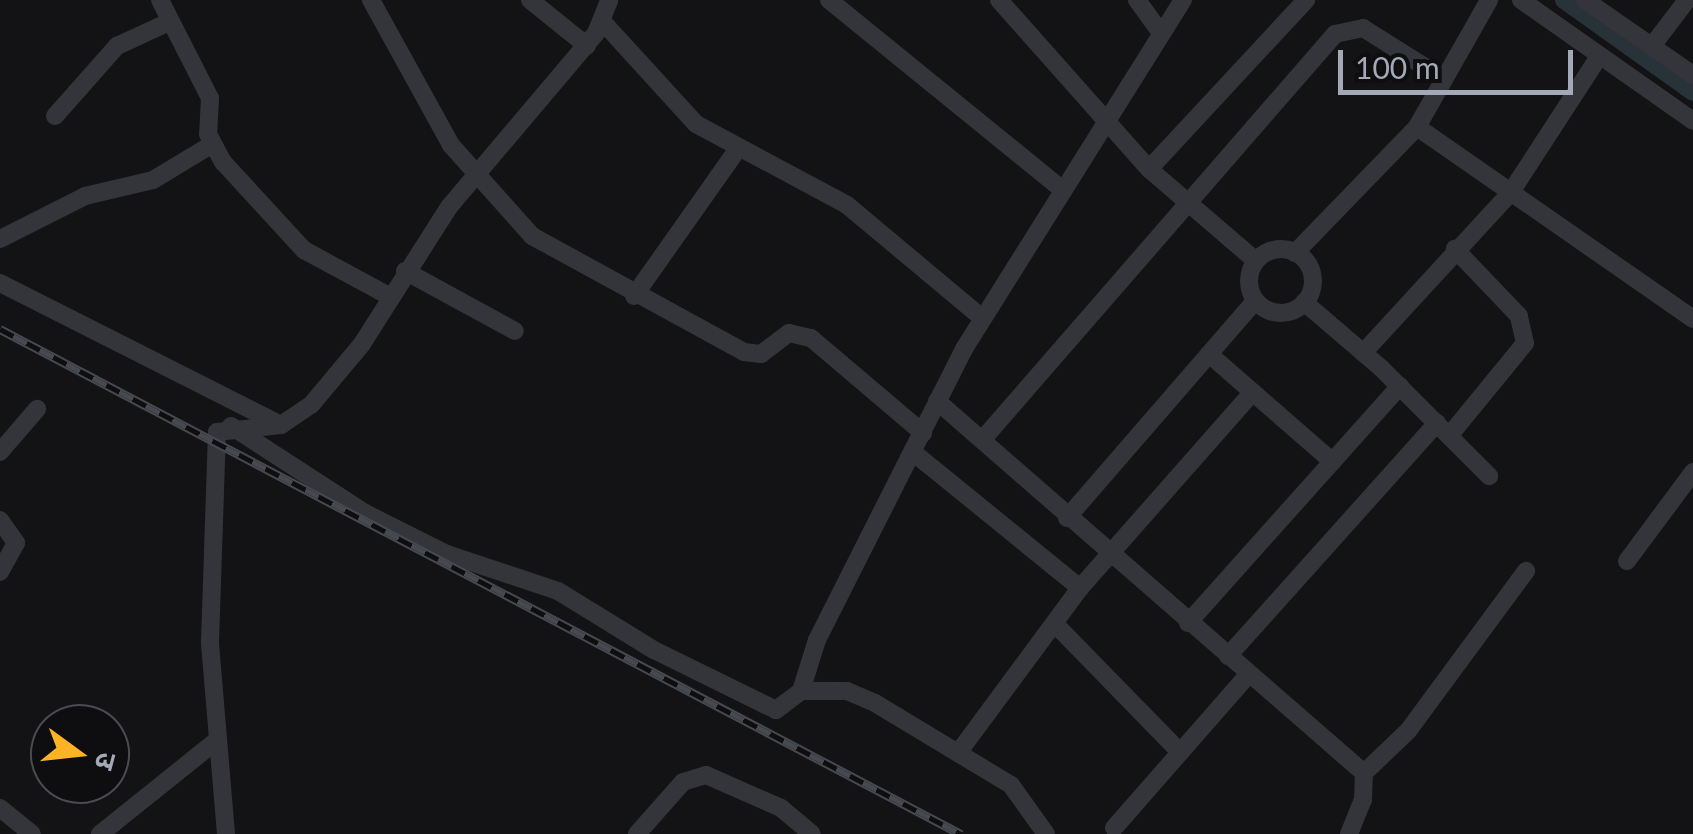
<!DOCTYPE html>
<meta charset="utf-8">
<style>
body{margin:0}
#map{position:relative;width:1693px;height:834px;overflow:hidden;background:#131315;font-family:Lato,"Noto Sans Devanagari",sans-serif}
div>[style]{position:absolute}
.canal>*{height:18px;margin:-9px;padding:0 9px;transform-origin:9px;border-radius:9px;background:#283239}
.minor>*{height:18px;margin:-9px;padding:0 9px;transform-origin:9px;border-radius:9px;background:#34353a}
.minor>.ring{margin:-9px;padding:0;box-sizing:content-box;background:none;border:18px solid #34353a;border-radius:50%}
.rail>*{height:9px;margin-top:-4.5px;transform-origin:0;background:repeating-linear-gradient(90deg,#0e0e10 0 15px,#46494f 0 30px);box-sizing:border-box;border-block:2px solid #46494f}
span{translate:-50% -50%;white-space:nowrap;text-align:center;line-height:1.15;-webkit-text-stroke:10px #0e0e10;paint-order:stroke}
.north{position:absolute;left:30px;top:704px;width:100px;height:100px;box-sizing:border-box;background:#0e0e10;border:2px solid #4a4c52;border-radius:50%;rotate:105deg;font-size:28px;font-weight:700;line-height:40px;text-align:center;color:#a3a9b6}
.north::after{content:'';display:block;margin:auto;width:35px;height:45px;background:#fdb323;clip-path:polygon(50% 0,100% 100%,50% 72%,0 100%)}
.scale{position:absolute;left:1338px;top:50px;width:235px;height:45px;box-sizing:border-box;border:5px solid #a3a9b6;border-top:0;padding-left:12px;font-size:30px;line-height:35px;white-space:nowrap;color:#a3a9b6;-webkit-text-stroke:8px #0e0e10;paint-order:stroke}
</style>
<div id="map">
<div class="canal">
<i style="left:1564px;top:0;width:158px;rotate:35.5deg"></i>
</div>
<div class="minor">
<i style="left:160px;top:0;width:110px;rotate:63deg"></i>
<i style="left:210px;top:98px;width:36px;rotate:93deg"></i>
<i style="left:208px;top:134px;width:32px;rotate:62deg"></i>
<i style="left:223px;top:162px;width:120px;rotate:47.4deg"></i>
<i style="left:304px;top:250px;width:99px;rotate:28.4deg"></i>
<i style="left:371px;top:0;width:166px;rotate:61.1deg"></i>
<i style="left:451px;top:145px;width:122px;rotate:48.3deg"></i>
<i style="left:532px;top:236px;width:242px;rotate:28.7deg"></i>
<i style="left:744px;top:352px;width:17px;rotate:7deg"></i>
<i style="left:761px;top:354px;width:35px;rotate:-37deg"></i>
<i style="left:789px;top:333px;width:23px;rotate:13deg"></i>
<i style="left:811px;top:338px;width:147px;rotate:40.3deg"></i>
<i style="left:530px;top:0;width:73px;rotate:38.9deg"></i>
<i style="left:829px;top:0;width:298px;rotate:39.1deg"></i>
<i style="left:999px;top:0;width:226px;rotate:48.4deg"></i>
<i style="left:1149px;top:169px;width:141px;rotate:40.7deg"></i>
<i style="left:1137px;top:0;width:41px;rotate:54deg"></i>
<i style="left:1521px;top:0;width:210px;rotate:35.1deg"></i>
<i style="left:1585px;top:0;width:131px;rotate:34.8deg"></i>
<i style="left:602px;top:21px;width:139px;rotate:47.6deg"></i>
<i style="left:696px;top:124px;width:171px;rotate:28.2deg"></i>
<i style="left:847px;top:205px;width:176px;rotate:39.9deg"></i>
<i style="left:1652px;top:46px;width:58px;rotate:-52.7deg"></i>
<i style="left:55px;top:116px;width:94px;rotate:-48.5deg"></i>
<i style="left:117px;top:46px;width:57px;rotate:-24.8deg"></i>
<i style="left:1417px;top:127px;width:336px;rotate:34.8deg"></i>
<i style="left:1149px;top:169px;width:231px;rotate:-47.1deg"></i>
<i style="left:0;top:239px;width:95px;rotate:-26.8deg"></i>
<i style="left:85px;top:196px;width:70px;rotate:-13.2deg"></i>
<i style="left:153px;top:180px;width:68px;rotate:-31.1deg"></i>
<i class="ring" style="left:1249px;top:249px;width:46px;height:46px"></i>
<i style="left:1295px;top:253px;width:175px;rotate:-45.9deg"></i>
<i style="left:1417px;top:127px;width:146px;rotate:-60.4deg"></i>
<i style="left:405px;top:271px;width:125px;rotate:28.6deg"></i>
<i style="left:0;top:283px;width:315px;rotate:26.8deg"></i>
<i style="left:634px;top:296px;width:179px;rotate:-54.8deg"></i>
<i style="left:1304px;top:302px;width:101px;rotate:40.6deg"></i>
<i style="left:1381px;top:368px;width:153px;rotate:45deg"></i>
<i style="left:1363px;top:353px;width:219px;rotate:-47.4deg"></i>
<i style="left:1511px;top:192px;width:160px;rotate:-57deg"></i>
<i style="left:1209px;top:354px;width:164px;rotate:41.1deg"></i>
<i style="left:937px;top:401px;width:566px;rotate:41.06deg"></i>
<i style="left:1364px;top:773px;width:61px;rotate:-43.7deg"></i>
<i style="left:1408px;top:731px;width:199px;rotate:-53.6deg"></i>
<i style="left:231px;top:426px;width:160px;rotate:33deg"></i>
<i style="left:365px;top:513px;width:92px;rotate:26.6deg"></i>
<i style="left:447px;top:554px;width:117px;rotate:18.4deg"></i>
<i style="left:558px;top:591px;width:113px;rotate:31.6deg"></i>
<i style="left:654px;top:650px;width:136px;rotate:26.2deg"></i>
<i style="left:776px;top:710px;width:31px;rotate:-37deg"></i>
<i style="left:801px;top:691px;width:53px;rotate:-72.6deg"></i>
<i style="left:817px;top:640px;width:326px;rotate:-63.2deg"></i>
<i style="left:964px;top:349px;width:412px;rotate:-57.9deg"></i>
<i style="left:1449px;top:436px;width:120px;rotate:-50.7deg"></i>
<i style="left:1525px;top:343px;width:28px;rotate:-103deg"></i>
<i style="left:1519px;top:316px;width:93px;rotate:-133.7deg"></i>
<i style="left:983px;top:439px;width:537px;rotate:-49deg"></i>
<i style="left:1335px;top:34px;width:29px;rotate:-12deg"></i>
<i style="left:1363px;top:28px;width:96px;rotate:32.2deg"></i>
<i style="left:0;top:452px;width:57px;rotate:-49.3deg"></i>
<i style="left:914px;top:453px;width:214px;rotate:39.1deg"></i>
<i style="left:1067px;top:518px;width:287px;rotate:-49.1deg"></i>
<i style="left:0;top:520px;width:28px;rotate:55deg"></i>
<i style="left:16px;top:543px;width:33px;rotate:119deg"></i>
<i style="left:1627px;top:561px;width:111px;rotate:-53.4deg"></i>
<i style="left:1188px;top:623px;width:318px;rotate:-48.2deg"></i>
<i style="left:1055px;top:624px;width:179px;rotate:45.7deg"></i>
<i style="left:1228px;top:656px;width:313px;rotate:-48.1deg"></i>
<i style="left:801px;top:691px;width:46px"></i>
<i style="left:847px;top:691px;width:30px;rotate:23deg"></i>
<i style="left:875px;top:703px;width:159px;rotate:31.1deg"></i>
<i style="left:1011px;top:785px;width:60px;rotate:54.5deg"></i>
<i style="left:958px;top:753px;width:205px;rotate:-53.5deg"></i>
<i style="left:1080px;top:588px;width:261px;rotate:-48.6deg"></i>
<i style="left:0;top:808px;width:41px;rotate:39.1deg"></i>
<i style="left:1114px;top:828px;width:205px;rotate:-48.8deg"></i>
<i style="left:100px;top:834px;width:147px;rotate:-38.7deg"></i>
<i style="left:226px;top:834px;width:193px;rotate:-94.8deg"></i>
<i style="left:210px;top:642px;width:210px;rotate:-88.1deg"></i>
<i style="left:217px;top:432px;width:64px;rotate:-6.2deg"></i>
<i style="left:281px;top:425px;width:36px;rotate:-34deg"></i>
<i style="left:311px;top:405px;width:80px;rotate:-50.1deg"></i>
<i style="left:362px;top:344px;width:162px;rotate:-57.6deg"></i>
<i style="left:449px;top:207px;width:228px;rotate:-49.8deg"></i>
<i style="left:596px;top:33px;width:35px;rotate:-68deg"></i>
<i style="left:637px;top:834px;width:69px;rotate:-48.5deg"></i>
<i style="left:683px;top:782px;width:24px;rotate:-17deg"></i>
<i style="left:706px;top:775px;width:82px;rotate:23.7deg"></i>
<i style="left:781px;top:808px;width:40px;rotate:40deg"></i>
<i style="left:1349px;top:834px;width:37px;rotate:-68deg"></i>
<i style="left:1363px;top:800px;width:27px;rotate:-88deg"></i>
</div>
<div class="rail">
<i style="left:0;top:329px;width:1086px;rotate:27.72deg"></i>
</div>
<div class="north">उ</div>
<div class="scale">100 m</div>
</div>
